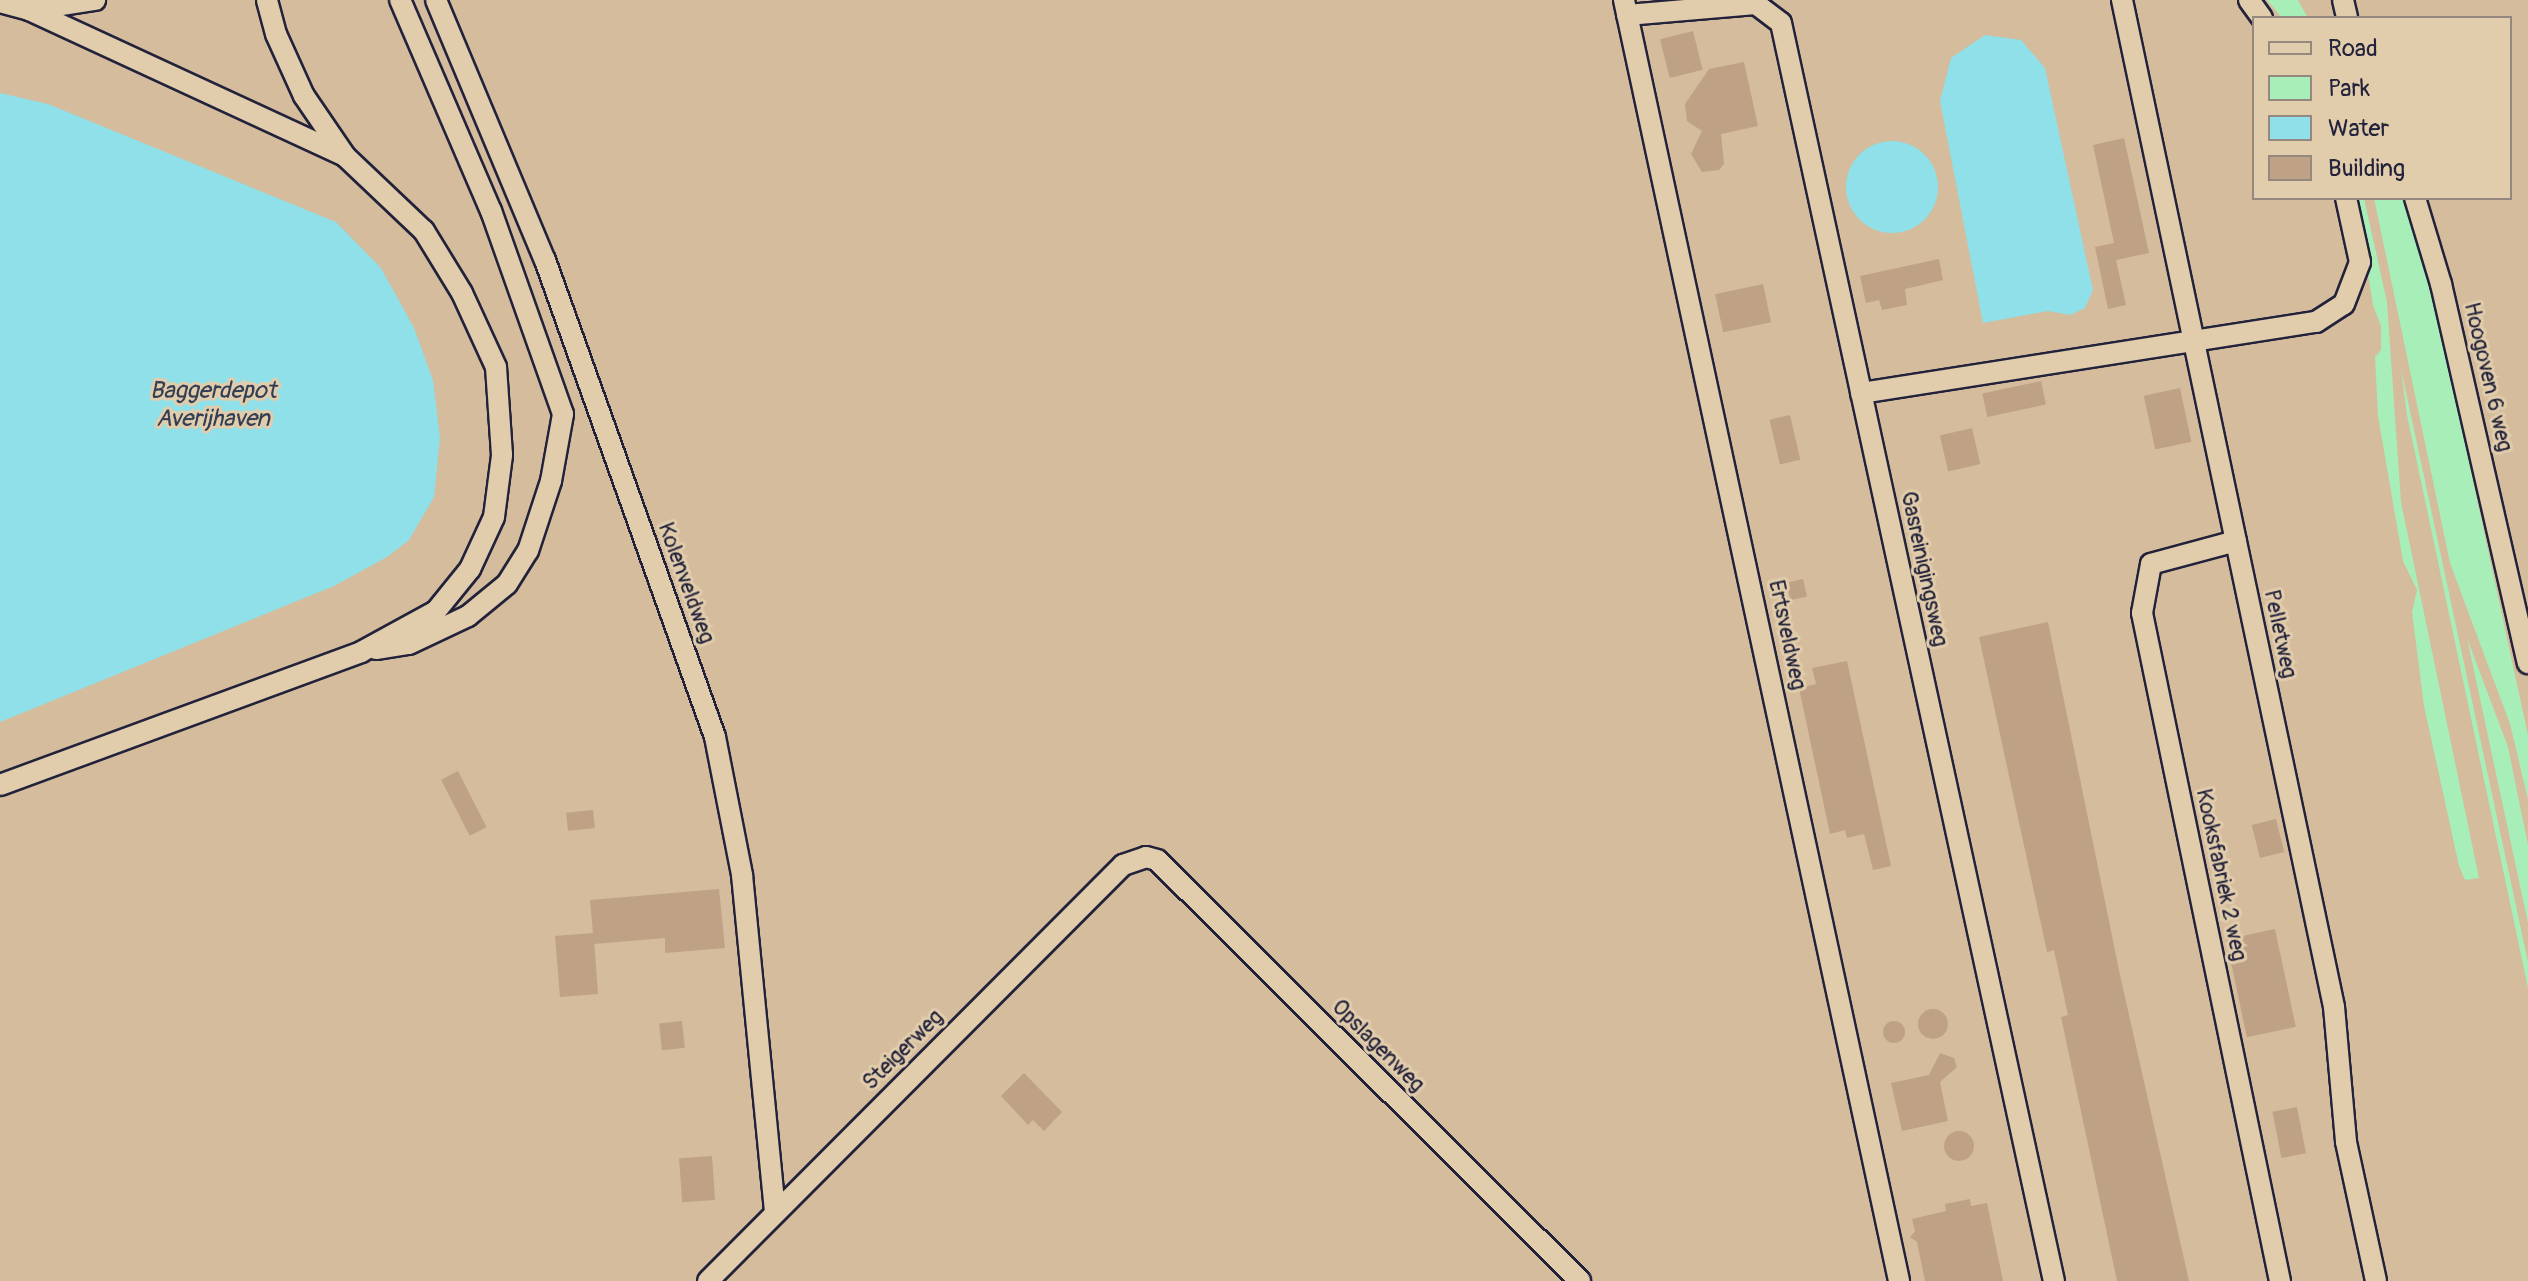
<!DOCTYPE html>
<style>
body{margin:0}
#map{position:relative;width:2528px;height:1281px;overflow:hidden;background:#e3cba8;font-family:Pangolin,sans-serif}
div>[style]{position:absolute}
.built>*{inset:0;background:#d4bc9c}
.green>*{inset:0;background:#a8eeb9}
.water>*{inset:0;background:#8fe0e8}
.round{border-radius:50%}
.building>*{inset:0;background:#bfa286;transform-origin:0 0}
.roads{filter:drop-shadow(2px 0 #22223b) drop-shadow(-2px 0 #22223b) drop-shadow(0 2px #22223b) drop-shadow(0 -2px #22223b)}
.minor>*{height:20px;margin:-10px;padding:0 10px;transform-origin:10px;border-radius:10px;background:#e1ccab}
span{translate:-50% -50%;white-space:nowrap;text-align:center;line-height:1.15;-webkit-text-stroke:6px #e1ccab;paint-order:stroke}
.street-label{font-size:22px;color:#22223b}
.water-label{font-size:24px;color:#323e55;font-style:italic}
.legend{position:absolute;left:2252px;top:16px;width:260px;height:184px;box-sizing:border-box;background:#e1ccab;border:2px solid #95887e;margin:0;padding:10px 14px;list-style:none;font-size:24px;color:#22223b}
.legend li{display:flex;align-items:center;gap:16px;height:40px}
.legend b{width:40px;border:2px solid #95887e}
</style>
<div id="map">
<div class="built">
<i style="clip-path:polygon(evenodd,0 0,2528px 0,2528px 1281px,0 1281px,0 0,2254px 18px,2510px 18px,2510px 198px,2254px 198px,2254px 18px)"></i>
</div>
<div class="green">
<i style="clip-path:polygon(2267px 0,2298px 0,2308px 18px,2282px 18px)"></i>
<i style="clip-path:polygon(2356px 198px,2364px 198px,2387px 302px,2401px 502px,2479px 878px,2465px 880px,2459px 866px,2424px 706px,2412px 612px,2417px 590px,2403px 561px,2378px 416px,2375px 357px,2381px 350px,2381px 326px,2373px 305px)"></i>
<i style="clip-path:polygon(2374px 198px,2402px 198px,2427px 269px,2528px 735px,2528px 799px,2510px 724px,2450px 563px)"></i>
<i style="clip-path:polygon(2401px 369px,2528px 962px,2528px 988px,2407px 415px)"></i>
<i style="clip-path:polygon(2467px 638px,2508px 747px,2528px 845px,2528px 923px)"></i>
</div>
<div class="water">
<i style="clip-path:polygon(1985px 35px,2021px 40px,2045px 68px,2093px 290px,2085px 308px,2070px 315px,2048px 311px,1983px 323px,1940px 101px,1951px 58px)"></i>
<i style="clip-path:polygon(0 93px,48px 104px,336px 222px,381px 268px,414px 328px,433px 380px,440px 438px,434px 497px,409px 540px,387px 557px,334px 586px,0 722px)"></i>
<i class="round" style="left:1846px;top:141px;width:92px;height:92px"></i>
</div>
<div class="building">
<i style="left:1693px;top:31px;width:40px;height:34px;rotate:76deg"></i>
<i style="clip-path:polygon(1744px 62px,1758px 126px,1721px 134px,1724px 164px,1719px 170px,1702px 172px,1691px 154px,1702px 131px,1687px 121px,1685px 104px,1709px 69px)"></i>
<i style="clip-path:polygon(2124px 138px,2149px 253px,2116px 260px,2126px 305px,2108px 309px,2095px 247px,2114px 243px,2093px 145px)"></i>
<i style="clip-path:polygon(1939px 259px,1943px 280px,1905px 289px,1907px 305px,1882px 310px,1879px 300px,1866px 303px,1860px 276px)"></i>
<i style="left:1763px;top:284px;width:39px;height:49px;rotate:78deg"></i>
<i style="left:2041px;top:381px;width:24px;height:60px;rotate:78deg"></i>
<i style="left:2180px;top:388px;width:55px;height:37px;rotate:78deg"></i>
<i style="left:1790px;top:415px;width:46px;height:21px;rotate:77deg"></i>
<i style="left:1972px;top:428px;width:37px;height:33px;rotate:77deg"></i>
<i style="left:1803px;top:579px;width:18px;height:17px;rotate:77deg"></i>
<i style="clip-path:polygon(2048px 622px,2120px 975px,2189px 1281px,2117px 1281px,2061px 1017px,2068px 1015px,2054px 950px,2047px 952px,1979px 637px)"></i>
<i style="clip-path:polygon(1847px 661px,1891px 866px,1873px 870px,1864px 834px,1847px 838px,1845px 830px,1830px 834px,1799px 688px,1816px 684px,1812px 668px)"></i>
<i style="left:458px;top:771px;width:63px;height:19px;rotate:63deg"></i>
<i style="left:593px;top:810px;width:18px;height:27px;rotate:84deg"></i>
<i style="left:2276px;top:819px;width:34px;height:25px;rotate:76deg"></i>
<i style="clip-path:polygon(719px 889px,725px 948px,665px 953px,665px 938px,594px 944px,594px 939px,598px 994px,560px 997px,555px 936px,593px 933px,590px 900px)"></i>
<i style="left:2275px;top:929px;width:100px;height:50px;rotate:78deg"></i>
<i class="round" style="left:1918px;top:1009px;width:30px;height:30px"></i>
<i style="left:682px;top:1021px;width:27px;height:23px;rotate:84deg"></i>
<i class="round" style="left:1883px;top:1021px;width:22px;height:22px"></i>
<i style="clip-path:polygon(1940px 1053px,1954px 1058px,1957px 1067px,1940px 1082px,1948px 1121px,1902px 1131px,1891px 1083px,1929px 1075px)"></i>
<i style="clip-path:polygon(1024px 1073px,1062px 1112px,1044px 1131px,1033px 1120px,1028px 1125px,1001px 1096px)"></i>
<i style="left:2297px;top:1107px;width:47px;height:25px;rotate:79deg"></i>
<i class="round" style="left:1944px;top:1131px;width:30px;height:30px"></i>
<i style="left:712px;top:1156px;width:44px;height:33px;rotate:86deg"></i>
<i style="clip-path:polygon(1970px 1199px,1971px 1206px,1987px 1203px,2003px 1281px,1925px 1281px,1917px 1242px,1910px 1237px,1915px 1231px,1912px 1219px,1946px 1211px,1945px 1204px)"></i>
</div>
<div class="roads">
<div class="minor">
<i style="left:436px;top:0;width:282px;rotate:67.3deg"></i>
<i style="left:545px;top:260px;width:506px;rotate:70.38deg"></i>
<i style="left:715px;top:737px;width:141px;rotate:78.9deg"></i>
<i style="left:742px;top:875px;width:338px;rotate:84.4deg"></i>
<i style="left:1624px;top:0;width:1310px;rotate:77.88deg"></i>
<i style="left:2122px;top:0;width:1029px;rotate:78.11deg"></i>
<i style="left:2334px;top:1007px;width:136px;rotate:84.9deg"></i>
<i style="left:2346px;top:1142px;width:142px;rotate:77.8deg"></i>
<i style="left:2249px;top:0;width:22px;rotate:54deg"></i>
<i style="left:2343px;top:0;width:18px;rotate:77deg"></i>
<i style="left:0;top:2px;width:30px;rotate:15deg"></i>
<i style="left:29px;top:10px;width:67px;rotate:-8.6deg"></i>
<i style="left:29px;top:10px;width:348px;rotate:24.8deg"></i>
<i style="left:1627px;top:15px;width:129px;rotate:-4.9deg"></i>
<i style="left:1756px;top:4px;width:31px;rotate:37deg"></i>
<i style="left:1781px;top:23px;width:1287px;rotate:77.76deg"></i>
<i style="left:2415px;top:198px;width:90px;rotate:73.2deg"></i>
<i style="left:2441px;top:284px;width:389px;rotate:77.1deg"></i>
<i style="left:1861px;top:393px;width:461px;rotate:-8.9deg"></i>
<i style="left:2316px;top:322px;width:33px;rotate:-33deg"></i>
<i style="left:2344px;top:304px;width:45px;rotate:-69.1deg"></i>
<i style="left:2360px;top:262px;width:66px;rotate:-102.3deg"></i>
<i style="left:2236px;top:541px;width:88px;rotate:164.9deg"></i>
<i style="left:2151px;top:564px;width:50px;rotate:100.4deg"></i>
<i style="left:2142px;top:613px;width:682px;rotate:78.33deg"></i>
<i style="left:376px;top:649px;width:33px;rotate:-9deg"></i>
<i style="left:409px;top:644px;width:65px;rotate:-25.4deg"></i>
<i style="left:468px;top:616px;width:50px;rotate:-39.4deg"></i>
<i style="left:507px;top:584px;width:39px;rotate:-58deg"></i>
<i style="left:528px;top:551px;width:74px;rotate:-71.8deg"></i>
<i style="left:551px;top:481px;width:68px;rotate:-79.8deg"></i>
<i style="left:563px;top:414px;width:215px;rotate:-109.5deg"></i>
<i style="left:491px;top:211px;width:230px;rotate:-113.3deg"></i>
<i style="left:0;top:785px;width:385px;rotate:-20.2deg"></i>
<i style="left:361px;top:652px;width:85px;rotate:-28.7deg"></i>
<i style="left:436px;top:611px;width:54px;rotate:-51deg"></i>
<i style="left:470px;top:569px;width:57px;rotate:-65.2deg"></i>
<i style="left:494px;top:517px;width:63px;rotate:-82.6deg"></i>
<i style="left:502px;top:455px;width:88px;rotate:-93.9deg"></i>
<i style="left:496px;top:367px;width:81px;rotate:-114.7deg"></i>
<i style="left:462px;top:293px;width:73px;rotate:-121.5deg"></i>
<i style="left:424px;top:231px;width:109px;rotate:-136.5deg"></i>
<i style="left:345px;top:156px;width:73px;rotate:-124.3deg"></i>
<i style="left:304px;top:96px;width:68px;rotate:-114.3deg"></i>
<i style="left:276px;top:34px;width:35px;rotate:-105deg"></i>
<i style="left:708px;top:1281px;width:588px;rotate:-45.07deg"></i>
<i style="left:1123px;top:865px;width:24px;rotate:-19deg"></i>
<i style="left:1146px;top:857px;width:11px;rotate:15deg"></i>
<i style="left:1157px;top:860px;width:597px;rotate:44.86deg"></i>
</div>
</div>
<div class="street-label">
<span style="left:2488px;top:377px;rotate:77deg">Hoogoven 6 weg</span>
<span style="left:1924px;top:569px;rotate:78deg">Gasreinigingsweg</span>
<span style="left:686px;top:583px;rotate:70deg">Kolenveldweg</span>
<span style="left:2280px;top:634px;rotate:78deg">Pelletweg</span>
<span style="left:1787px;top:635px;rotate:78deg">Ertsveldweg</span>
<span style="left:2221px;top:875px;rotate:78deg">Kooksfabriek 2 weg</span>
<span style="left:1378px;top:1046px;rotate:45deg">Opslagenweg</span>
<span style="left:903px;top:1050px;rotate:-45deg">Steigerweg</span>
</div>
<div class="water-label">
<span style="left:213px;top:405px">Baggerdepot<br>Averijhaven</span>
</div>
<ul class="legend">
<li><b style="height:10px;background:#e1ccab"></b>Road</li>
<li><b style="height:22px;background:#a8eeb9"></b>Park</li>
<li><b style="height:22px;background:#8fe0e8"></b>Water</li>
<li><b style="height:22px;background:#bfa286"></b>Building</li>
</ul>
</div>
